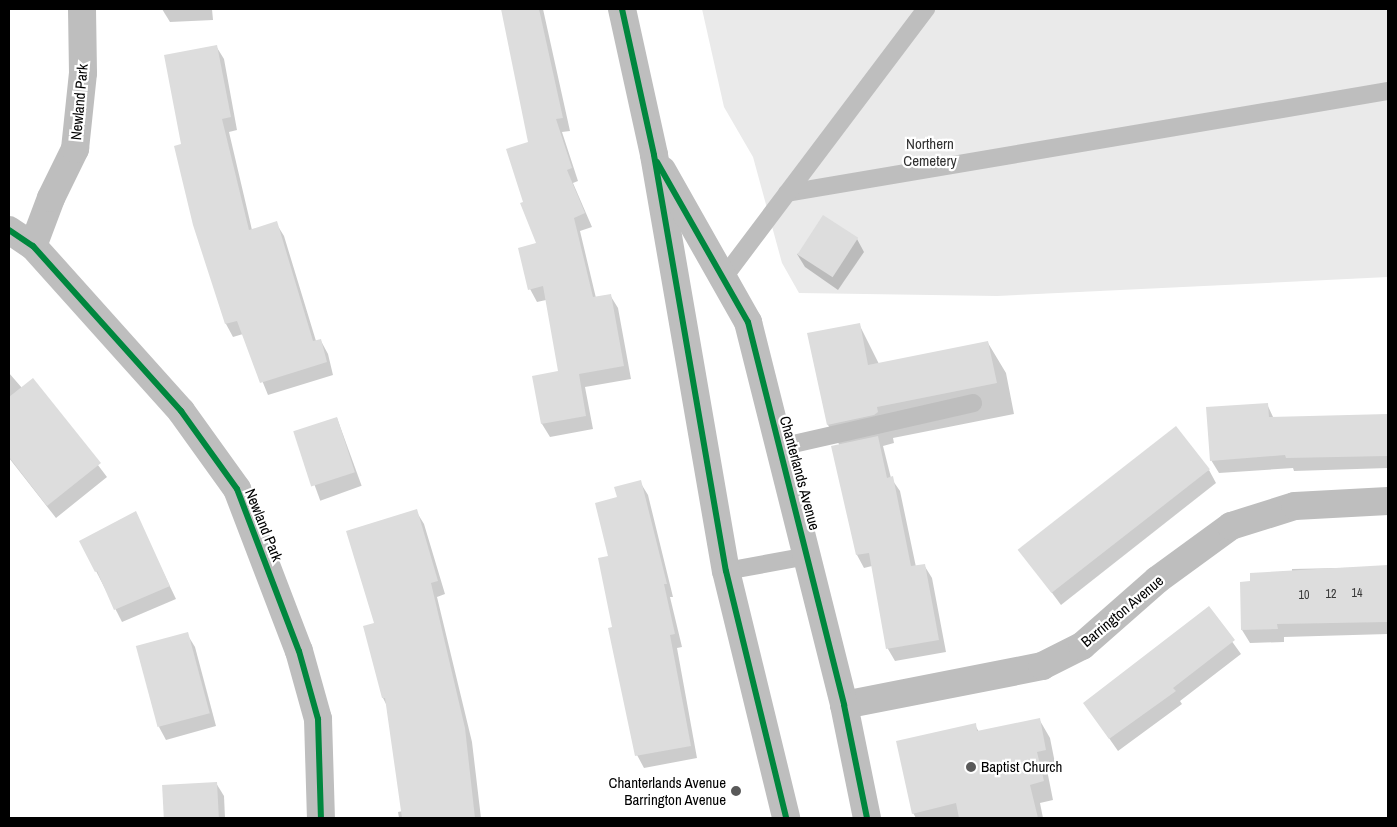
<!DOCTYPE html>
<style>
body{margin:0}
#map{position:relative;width:1397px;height:827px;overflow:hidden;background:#fff;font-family:"Archivo Narrow",sans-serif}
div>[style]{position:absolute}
.green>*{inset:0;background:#eaeaea}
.shadow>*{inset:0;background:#0003;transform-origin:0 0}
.building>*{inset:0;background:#ddd;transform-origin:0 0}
.service>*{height:18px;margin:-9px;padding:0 9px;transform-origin:9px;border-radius:9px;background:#bebebe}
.minor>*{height:28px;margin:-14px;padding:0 14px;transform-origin:14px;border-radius:14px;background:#bebebe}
.tertiary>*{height:28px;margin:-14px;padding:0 14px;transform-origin:14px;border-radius:14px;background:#bebebe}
.cycleway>*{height:6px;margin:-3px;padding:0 3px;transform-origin:3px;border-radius:3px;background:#00873e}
.dots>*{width:14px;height:14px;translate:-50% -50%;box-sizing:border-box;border:2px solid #fff;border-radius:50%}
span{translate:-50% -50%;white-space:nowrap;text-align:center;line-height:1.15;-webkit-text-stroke:4.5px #fff;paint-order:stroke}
.number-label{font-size:12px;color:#373737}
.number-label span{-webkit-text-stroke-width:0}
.street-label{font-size:15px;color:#000}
.park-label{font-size:15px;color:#303030}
.poi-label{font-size:15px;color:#000}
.left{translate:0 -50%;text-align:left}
.right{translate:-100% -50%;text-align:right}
.frame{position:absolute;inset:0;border:10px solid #000;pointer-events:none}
</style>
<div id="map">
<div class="green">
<i style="clip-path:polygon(702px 9px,1388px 9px,1388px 277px,997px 296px,799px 293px,782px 263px,753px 157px,724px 107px)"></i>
</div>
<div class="shadow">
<i style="clip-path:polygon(162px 9px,212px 9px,213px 20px,170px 22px)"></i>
<i style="clip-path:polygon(502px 9px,543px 9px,570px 131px,562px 132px,578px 181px,573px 183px,592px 227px,580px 231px,596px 298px,610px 295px,618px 308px,631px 379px,585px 387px,593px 429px,550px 437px,542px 424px,533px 377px,560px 372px,546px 300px,537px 302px,530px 289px,538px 244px,524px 203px,529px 143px)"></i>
<i style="clip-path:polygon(216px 46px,224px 59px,237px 130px,229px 132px,252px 230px,276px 223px,284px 236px,316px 341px,321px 341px,328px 354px,333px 375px,268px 395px,243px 334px,233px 337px,226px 324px,194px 224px,182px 145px)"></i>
<i style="clip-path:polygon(857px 239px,864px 252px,838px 290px,805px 267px,797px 254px)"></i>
<i style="clip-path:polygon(859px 324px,879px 364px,988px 343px,1006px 373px,1014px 414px,893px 438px,894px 443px,883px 446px,891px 478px,900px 491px,916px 567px,924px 565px,932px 578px,946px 652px,895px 661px,888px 649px,872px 566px,864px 568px,857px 555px,840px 446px,828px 425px,809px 334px)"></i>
<i style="clip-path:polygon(9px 373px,22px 388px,33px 379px,107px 477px,56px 518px,9px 458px)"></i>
<i style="clip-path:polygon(1267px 404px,1274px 419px,1388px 415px,1388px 468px,1294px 471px,1293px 468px,1219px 473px,1211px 460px)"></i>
<i style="left:337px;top:418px;width:72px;height:44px;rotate:70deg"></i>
<i style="clip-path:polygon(1209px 470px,1216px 483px,1061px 605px,1021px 551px)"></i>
<i style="clip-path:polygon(640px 482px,648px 495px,673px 597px,670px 597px,682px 647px,677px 648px,697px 758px,644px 768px,637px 755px,613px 628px,610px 557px,619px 498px)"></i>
<i style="clip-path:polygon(416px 511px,424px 524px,445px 594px,437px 597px,472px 742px,481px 818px,399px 818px,398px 812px,403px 811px,387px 706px,383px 698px,375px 624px)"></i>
<i style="clip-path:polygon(135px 513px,176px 599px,122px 622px,96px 571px)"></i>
<i style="clip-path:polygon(1388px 567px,1388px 634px,1284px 637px,1284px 642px,1250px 643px,1242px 630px,1251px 582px,1292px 573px,1292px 569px)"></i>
<i style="clip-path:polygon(1208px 608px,1241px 654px,1180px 701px,1182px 704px,1118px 751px,1085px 704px)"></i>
<i style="clip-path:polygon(187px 634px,195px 647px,216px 726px,166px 740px,159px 727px)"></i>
<i style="clip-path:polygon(1039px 719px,1050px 738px,1056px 768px,1047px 770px,1053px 800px,1040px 803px,1043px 818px,916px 818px,913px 813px,975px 725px,979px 732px)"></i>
<i style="clip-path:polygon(216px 783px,224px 796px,225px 818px,166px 818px,164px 787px)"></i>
</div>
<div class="building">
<i style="clip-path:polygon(501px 9px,539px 9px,563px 118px,556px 119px,572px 168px,567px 170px,585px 213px,574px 218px,593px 297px,611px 294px,624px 366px,579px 374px,586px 416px,541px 424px,532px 376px,558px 371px,543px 286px,528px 290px,518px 248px,536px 243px,520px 203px,523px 202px,506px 149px,528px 142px)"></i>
<i style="clip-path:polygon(217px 45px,231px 117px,222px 119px,249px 230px,277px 221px,313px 341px,321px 339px,327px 362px,260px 383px,237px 321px,225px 324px,193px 225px,174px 146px,181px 144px,164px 55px)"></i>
<i style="left:823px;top:215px;width:42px;height:47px;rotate:33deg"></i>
<i style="clip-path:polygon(860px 323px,868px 365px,988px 341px,997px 383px,877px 407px,878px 412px,874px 415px,827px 425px,807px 333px)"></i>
<i style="clip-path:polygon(33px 378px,101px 463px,47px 506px,9px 457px,9px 397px)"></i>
<i style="clip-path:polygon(1268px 403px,1269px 417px,1388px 414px,1388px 456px,1286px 458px,1285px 455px,1210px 461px,1206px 407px)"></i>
<i style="left:337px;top:417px;width:58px;height:46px;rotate:72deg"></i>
<i style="left:1176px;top:426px;width:55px;height:201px;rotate:52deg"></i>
<i style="clip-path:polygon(878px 436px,887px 478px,893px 476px,911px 566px,925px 564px,939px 640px,886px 649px,869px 553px,856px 555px,831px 446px)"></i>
<i style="clip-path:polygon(641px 480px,667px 584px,664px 584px,675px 634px,670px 635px,691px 746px,635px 756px,608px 628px,612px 627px,598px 558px,608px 556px,595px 503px,617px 497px,614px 487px)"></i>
<i style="clip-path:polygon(417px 509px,438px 581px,431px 583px,465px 728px,475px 818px,402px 818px,385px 698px,382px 698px,363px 626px,374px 623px,346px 531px)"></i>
<i style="clip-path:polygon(136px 511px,170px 586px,114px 610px,97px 571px,95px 572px,79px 541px)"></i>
<i style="clip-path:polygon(1388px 565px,1388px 622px,1277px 624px,1278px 629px,1241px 630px,1240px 582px,1250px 581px,1250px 573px)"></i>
<i style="clip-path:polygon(1209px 606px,1235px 640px,1173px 688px,1176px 691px,1109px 739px,1083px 703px)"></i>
<i style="left:188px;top:632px;width:84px;height:54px;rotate:75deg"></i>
<i style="clip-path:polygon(1040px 718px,1046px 750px,1037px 752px,1044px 781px,1030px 785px,1038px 818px,959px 818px,956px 803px,912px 814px,896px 741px,976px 723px,977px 731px)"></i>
<i style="left:217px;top:782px;width:36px;height:55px;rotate:87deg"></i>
</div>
<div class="service">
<i style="left:787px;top:193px;width:610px;rotate:-9.63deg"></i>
<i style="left:724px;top:277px;width:336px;rotate:-53deg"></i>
<i style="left:780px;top:447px;width:198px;rotate:-12.8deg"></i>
<i style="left:726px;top:571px;width:83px;rotate:-10.4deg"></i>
</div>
<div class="minor">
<i style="left:9px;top:230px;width:29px;rotate:34deg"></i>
<i style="left:33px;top:246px;width:222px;rotate:48.1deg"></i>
<i style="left:181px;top:411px;width:96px;rotate:54.3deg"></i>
<i style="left:237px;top:489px;width:173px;rotate:69.1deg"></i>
<i style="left:299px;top:651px;width:71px;rotate:74.4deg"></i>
<i style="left:318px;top:719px;width:99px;rotate:88.3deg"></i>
<i style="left:33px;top:246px;width:51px;rotate:-69.4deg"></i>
<i style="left:51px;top:198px;width:55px;rotate:-63.9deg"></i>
<i style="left:75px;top:149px;width:76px;rotate:-84deg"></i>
<i style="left:83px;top:73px;width:64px;rotate:-90.9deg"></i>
<i style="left:844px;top:705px;width:202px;rotate:-11.1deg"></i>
<i style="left:1042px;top:666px;width:45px;rotate:-26.6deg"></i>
<i style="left:1082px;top:646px;width:100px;rotate:-41.3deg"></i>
<i style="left:1157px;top:580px;width:92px;rotate:-36.1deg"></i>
<i style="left:1231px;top:526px;width:67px;rotate:-17.4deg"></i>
<i style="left:1295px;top:506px;width:93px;rotate:-3.1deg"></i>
</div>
<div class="tertiary">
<i style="left:622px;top:9px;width:149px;rotate:77.6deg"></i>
<i style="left:654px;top:155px;width:422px;rotate:80.2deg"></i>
<i style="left:726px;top:571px;width:254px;rotate:76.3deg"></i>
<i style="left:662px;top:170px;width:175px;rotate:60.5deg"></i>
<i style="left:748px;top:322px;width:395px;rotate:75.9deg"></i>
<i style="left:844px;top:705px;width:115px;rotate:78.5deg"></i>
</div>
<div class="cycleway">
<i style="left:622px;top:9px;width:149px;rotate:77.6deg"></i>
<i style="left:654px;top:155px;width:422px;rotate:80.2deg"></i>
<i style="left:726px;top:571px;width:254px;rotate:76.3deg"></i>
<i style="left:657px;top:162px;width:184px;rotate:60.4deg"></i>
<i style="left:748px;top:322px;width:395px;rotate:75.9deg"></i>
<i style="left:844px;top:705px;width:115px;rotate:78.5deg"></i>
<i style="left:9px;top:230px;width:29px;rotate:34deg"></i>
<i style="left:33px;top:246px;width:222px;rotate:48.1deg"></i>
<i style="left:181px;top:411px;width:96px;rotate:54.3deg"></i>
<i style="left:237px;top:489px;width:173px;rotate:69.1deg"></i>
<i style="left:299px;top:651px;width:71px;rotate:74.4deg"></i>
<i style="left:318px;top:719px;width:99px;rotate:88.3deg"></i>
</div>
<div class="dots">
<i style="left:971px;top:767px;background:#595959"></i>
<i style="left:736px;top:791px;background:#595959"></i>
</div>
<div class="number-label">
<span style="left:1357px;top:594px">14</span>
<span style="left:1331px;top:595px">12</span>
<span style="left:1304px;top:596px">10</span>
</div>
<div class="street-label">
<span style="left:79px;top:102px;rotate:-85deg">Newland Park</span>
<span style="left:800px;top:473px;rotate:75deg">Chanterlands Avenue</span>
<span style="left:264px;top:525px;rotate:68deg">Newland Park</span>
<span style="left:1122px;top:611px;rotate:-40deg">Barrington Avenue</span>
</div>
<div class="park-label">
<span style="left:930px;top:152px">Northern<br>Cemetery</span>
</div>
<div class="poi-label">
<span class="left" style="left:981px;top:767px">Baptist Church</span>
<span class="right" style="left:726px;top:791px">Chanterlands Avenue<br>Barrington Avenue</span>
</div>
<div class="frame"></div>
</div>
